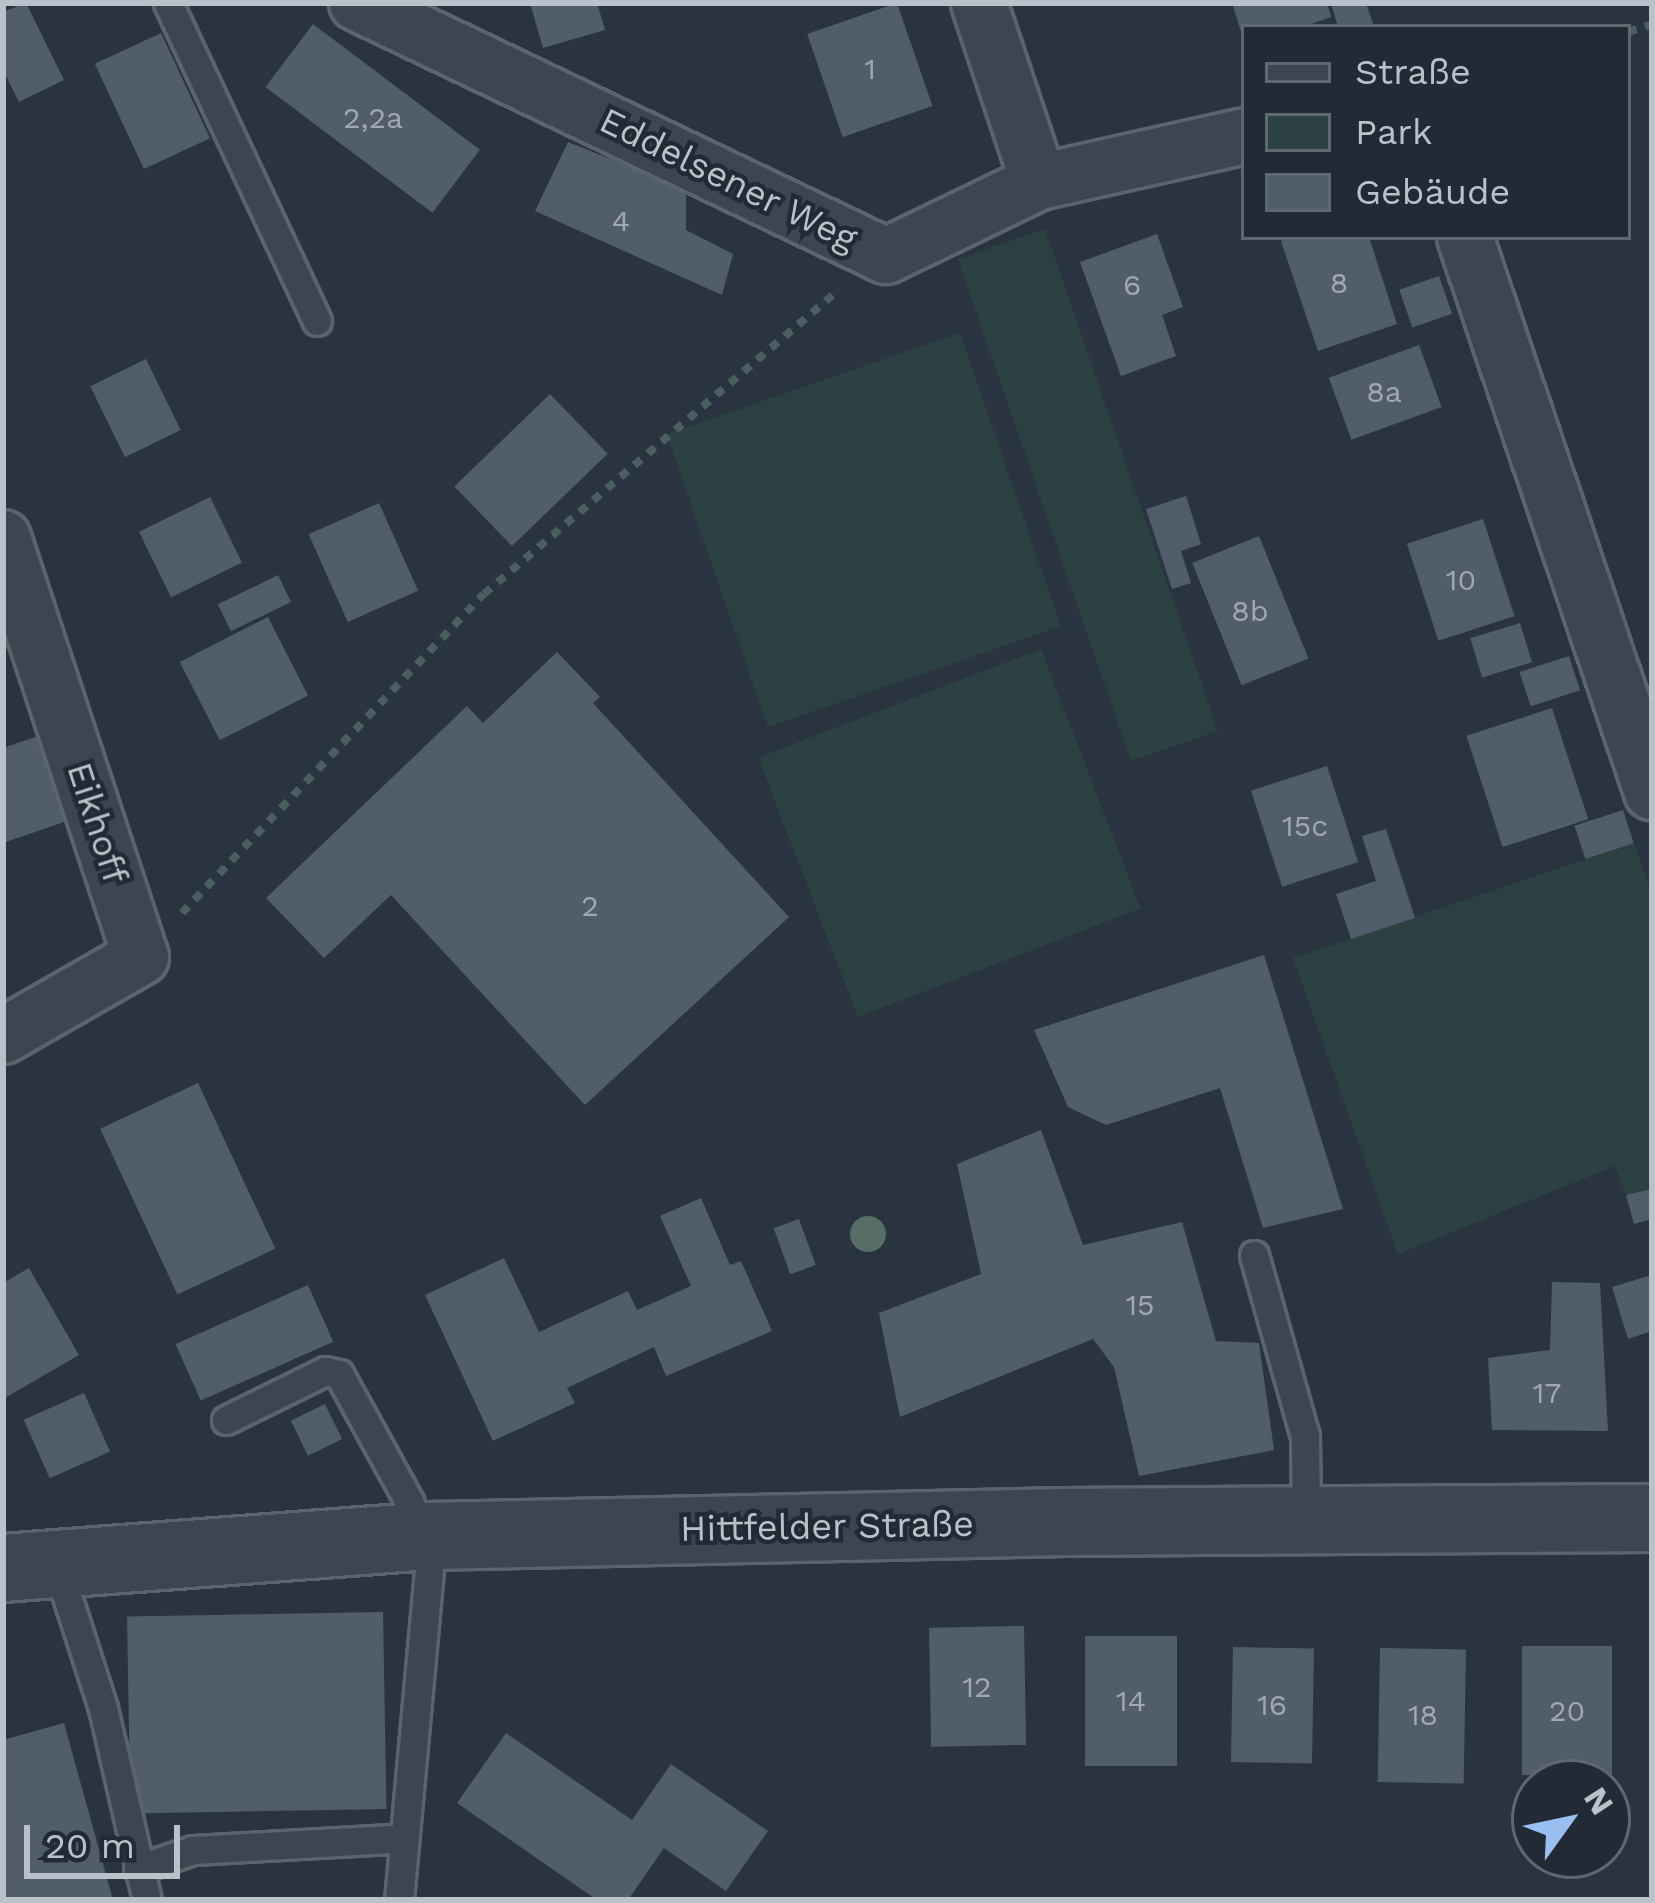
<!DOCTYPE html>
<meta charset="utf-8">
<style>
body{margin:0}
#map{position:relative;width:1655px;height:1903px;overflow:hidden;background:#293440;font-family:"Work Sans",sans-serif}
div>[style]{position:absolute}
.green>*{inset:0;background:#2c4142;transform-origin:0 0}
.building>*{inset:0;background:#525d6b;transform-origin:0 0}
.path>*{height:8px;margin-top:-4px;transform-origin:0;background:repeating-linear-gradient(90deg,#4b5e60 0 9px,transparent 0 18px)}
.roads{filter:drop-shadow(3px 0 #5b646d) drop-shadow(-3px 0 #5b646d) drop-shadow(0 3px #5b646d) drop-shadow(0 -3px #5b646d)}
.service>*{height:27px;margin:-13.5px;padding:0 13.5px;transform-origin:13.5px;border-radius:13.5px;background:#3d4650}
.minor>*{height:54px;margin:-27px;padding:0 27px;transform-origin:27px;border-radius:27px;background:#3d4650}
.tertiary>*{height:66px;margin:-33px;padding:0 33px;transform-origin:33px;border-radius:33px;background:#3d4650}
.trees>*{width:36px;height:36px;margin:-18px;border-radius:50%;background:#566e64}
span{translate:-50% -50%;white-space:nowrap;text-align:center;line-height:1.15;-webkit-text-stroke:9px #222b35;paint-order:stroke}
.number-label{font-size:30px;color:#a0a8b2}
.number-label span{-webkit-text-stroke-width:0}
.street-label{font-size:36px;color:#bac1ca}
.frame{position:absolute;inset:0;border:6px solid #bac1ca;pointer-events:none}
.legend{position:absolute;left:1241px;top:24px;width:390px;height:216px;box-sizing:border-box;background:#222b35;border:3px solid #5f6771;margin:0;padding:15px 21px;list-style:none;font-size:36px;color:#bac1ca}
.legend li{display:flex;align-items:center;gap:24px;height:60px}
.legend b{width:60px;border:3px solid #5f6771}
.north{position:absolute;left:1511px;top:1759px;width:120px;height:120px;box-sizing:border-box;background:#222b35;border:3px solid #5f6771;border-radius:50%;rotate:57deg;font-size:33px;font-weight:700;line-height:48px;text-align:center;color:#bac1ca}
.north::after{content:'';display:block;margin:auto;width:42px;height:54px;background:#99bef0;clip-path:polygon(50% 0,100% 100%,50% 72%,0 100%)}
.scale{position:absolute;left:24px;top:1825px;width:156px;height:54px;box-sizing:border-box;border:6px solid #bac1ca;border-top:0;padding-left:15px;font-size:36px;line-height:42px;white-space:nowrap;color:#bac1ca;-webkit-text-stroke:9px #222b35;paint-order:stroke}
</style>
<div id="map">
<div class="green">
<i style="left:1045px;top:229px;width:531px;height:92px;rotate:71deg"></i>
<i style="left:960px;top:333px;width:310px;height:310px;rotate:71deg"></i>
<i style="left:1041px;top:649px;width:278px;height:303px;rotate:69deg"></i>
<i style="clip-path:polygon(1634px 843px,1652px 894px,1652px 1189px,1626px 1195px,1615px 1166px,1398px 1254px,1293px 958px)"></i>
</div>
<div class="building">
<i style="clip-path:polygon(26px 3px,64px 80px,19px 102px,3px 70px,3px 12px)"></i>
<i style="clip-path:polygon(530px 3px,597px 3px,605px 30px,543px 48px)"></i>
<i style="left:897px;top:3px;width:109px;height:95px;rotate:71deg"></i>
<i style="clip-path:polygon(1232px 3px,1327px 3px,1331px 17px,1303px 27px,1244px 27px,1243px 38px)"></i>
<i style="clip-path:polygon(1331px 3px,1366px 3px,1374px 27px,1338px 27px)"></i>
<i style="left:313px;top:24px;width:209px;height:79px;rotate:37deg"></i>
<i style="left:161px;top:33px;width:116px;height:73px;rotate:65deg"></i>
<i style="clip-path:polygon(568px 142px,686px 189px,686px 230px,733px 254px,722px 295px,535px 211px)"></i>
<i style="clip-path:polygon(1157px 234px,1183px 307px,1162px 315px,1176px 356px,1121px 376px,1080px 262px)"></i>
<i style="clip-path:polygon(1293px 237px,1369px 237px,1397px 324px,1318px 351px,1281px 241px)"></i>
<i style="left:1439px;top:276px;width:40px;height:42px;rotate:71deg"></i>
<i style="left:1419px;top:345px;width:66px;height:96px;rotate:70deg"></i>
<i style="left:146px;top:359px;width:79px;height:62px;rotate:64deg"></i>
<i style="left:550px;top:394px;width:83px;height:133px;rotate:46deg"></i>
<i style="clip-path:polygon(1186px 496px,1201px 544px,1181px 551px,1191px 583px,1172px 589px,1146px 509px)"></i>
<i style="left:210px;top:497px;width:73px;height:79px;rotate:64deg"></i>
<i style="left:379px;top:503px;width:96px;height:77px;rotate:66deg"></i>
<i style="left:1483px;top:519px;width:102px;height:80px;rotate:72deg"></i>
<i style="left:1259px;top:536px;width:132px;height:72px;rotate:68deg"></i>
<i style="left:278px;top:575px;width:30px;height:67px;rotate:64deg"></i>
<i style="left:268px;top:617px;width:88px;height:99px;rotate:63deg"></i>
<i style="left:1520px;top:623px;width:41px;height:52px;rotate:73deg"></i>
<i style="clip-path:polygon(557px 652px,600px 697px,593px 703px,789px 917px,585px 1105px,391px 895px,324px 958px,266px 898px,467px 706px,483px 723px)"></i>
<i style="left:1569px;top:656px;width:36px;height:52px;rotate:72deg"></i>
<i style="left:1552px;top:708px;width:117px;height:90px;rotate:72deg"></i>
<i style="clip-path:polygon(41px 735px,70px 820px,3px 843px,3px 748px)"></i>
<i style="left:1327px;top:766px;width:101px;height:80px;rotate:72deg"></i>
<i style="left:1623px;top:810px;width:35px;height:51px;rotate:72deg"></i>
<i style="clip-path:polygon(1386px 829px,1415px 918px,1351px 939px,1336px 894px,1376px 881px,1362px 836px)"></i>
<i style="clip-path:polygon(1264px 955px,1343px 1209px,1263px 1228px,1220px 1088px,1106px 1125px,1068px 1107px,1034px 1030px)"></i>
<i style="left:198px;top:1083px;width:183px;height:108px;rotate:65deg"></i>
<i style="clip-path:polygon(1041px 1130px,1083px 1245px,1182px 1222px,1216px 1341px,1259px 1343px,1274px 1450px,1139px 1476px,1114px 1367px,1093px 1339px,900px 1417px,879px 1313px,981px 1274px,957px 1164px)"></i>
<i style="clip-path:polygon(1652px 1189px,1652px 1219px,1634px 1224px,1626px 1195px)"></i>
<i style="clip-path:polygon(701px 1198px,730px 1265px,741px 1261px,772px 1331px,666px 1376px,654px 1347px,567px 1388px,575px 1403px,493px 1441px,425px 1295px,504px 1258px,539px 1332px,628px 1291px,637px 1310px,691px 1286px,660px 1216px)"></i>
<i style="left:799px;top:1219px;width:49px;height:27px;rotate:70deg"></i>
<i style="clip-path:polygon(29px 1268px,79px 1355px,3px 1399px,3px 1283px)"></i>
<i style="clip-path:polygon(1652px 1275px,1652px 1331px,1628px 1339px,1612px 1287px)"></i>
<i style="clip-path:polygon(1552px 1282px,1600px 1283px,1608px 1431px,1492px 1430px,1488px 1358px,1550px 1350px)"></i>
<i style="left:308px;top:1285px;width:62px;height:145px;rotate:66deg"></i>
<i style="left:84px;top:1393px;width:64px;height:66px;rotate:66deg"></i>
<i style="left:325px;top:1404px;width:39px;height:38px;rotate:64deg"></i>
<i style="left:383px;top:1612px;width:197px;height:256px;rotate:89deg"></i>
<i style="left:1024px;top:1626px;width:119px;height:95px;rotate:89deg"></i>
<i style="left:1085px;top:1636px;width:92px;height:130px"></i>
<i style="left:1522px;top:1646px;width:90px;height:129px"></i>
<i style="left:1233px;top:1647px;width:81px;height:115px;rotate:1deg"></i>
<i style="left:1380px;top:1648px;width:86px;height:134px;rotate:1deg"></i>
<i style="clip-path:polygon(64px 1723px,113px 1900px,3px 1900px,3px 1740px)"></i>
<i style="clip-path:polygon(506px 1733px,632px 1820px,671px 1764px,768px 1831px,726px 1891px,664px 1848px,628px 1900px,597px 1900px,457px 1803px)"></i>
</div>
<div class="path">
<i style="left:1628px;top:32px;width:25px;rotate:-18deg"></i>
<i style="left:182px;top:913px;width:439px;rotate:-46.6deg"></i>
<i style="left:484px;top:594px;width:464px;rotate:-40.6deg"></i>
</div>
<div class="roads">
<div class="service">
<i style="left:168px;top:3px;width:351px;rotate:64.9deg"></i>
<i style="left:1254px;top:1255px;width:188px;rotate:74.3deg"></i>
<i style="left:1305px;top:1436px;width:84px;rotate:89.3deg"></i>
<i style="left:226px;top:1420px;width:110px;rotate:-26.3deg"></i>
<i style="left:325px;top:1371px;width:14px;rotate:12deg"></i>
<i style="left:339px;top:1374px;width:147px;rotate:61.2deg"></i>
<i style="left:410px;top:1503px;width:35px;rotate:78deg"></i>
<i style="left:62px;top:1564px;width:29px;rotate:82deg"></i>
<i style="left:66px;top:1593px;width:121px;rotate:72.2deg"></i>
<i style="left:103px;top:1708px;width:197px;rotate:77.1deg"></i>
<i style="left:138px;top:1869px;width:58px;rotate:-19.1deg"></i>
<i style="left:193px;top:1850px;width:212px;rotate:-3.2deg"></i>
<i style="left:399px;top:1900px;width:365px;rotate:-84.8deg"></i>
</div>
<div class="minor">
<i style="left:357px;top:3px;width:586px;rotate:25.56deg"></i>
<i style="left:886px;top:256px;width:170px;rotate:-25.8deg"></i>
<i style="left:1039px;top:182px;width:210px;rotate:-12.6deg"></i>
<i style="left:979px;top:3px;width:189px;rotate:71.5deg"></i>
<i style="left:1465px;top:237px;width:586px;rotate:71.38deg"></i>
<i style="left:3px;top:538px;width:441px;rotate:71.8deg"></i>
<i style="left:141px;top:957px;width:159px;rotate:150.2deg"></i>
</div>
<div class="tertiary">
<i style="left:3px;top:1568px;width:430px;rotate:-4.3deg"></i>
<i style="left:432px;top:1536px;width:632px;rotate:-1.27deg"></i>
<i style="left:1064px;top:1522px;width:588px;rotate:-0.39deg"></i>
</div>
</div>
<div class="trees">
<i style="left:868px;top:1234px"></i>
</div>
<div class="number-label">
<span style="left:870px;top:69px">1</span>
<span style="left:373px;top:118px">2,2a</span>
<span style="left:621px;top:221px">4</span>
<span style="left:1339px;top:283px">8</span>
<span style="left:1132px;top:285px">6</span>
<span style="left:1384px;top:392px">8a</span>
<span style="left:1461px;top:580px">10</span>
<span style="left:1250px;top:611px">8b</span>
<span style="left:1305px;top:826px">15c</span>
<span style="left:590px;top:906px">2</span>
<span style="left:1140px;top:1305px">15</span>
<span style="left:1547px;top:1393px">17</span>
<span style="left:977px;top:1687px">12</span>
<span style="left:1131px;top:1701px">14</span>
<span style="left:1272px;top:1705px">16</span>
<span style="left:1567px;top:1711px">20</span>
<span style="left:1423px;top:1715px">18</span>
</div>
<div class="street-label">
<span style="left:728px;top:180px;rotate:26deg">Eddelsener Weg</span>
<span style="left:97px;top:823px;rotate:72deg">Eikhoff</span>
<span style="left:827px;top:1527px;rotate:-1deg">Hittfelder Straße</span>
</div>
<div class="frame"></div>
<ul class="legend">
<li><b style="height:15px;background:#3d4650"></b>Straße</li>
<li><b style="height:33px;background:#2c4142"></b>Park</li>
<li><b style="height:33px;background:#525d6b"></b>Gebäude</li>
</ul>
<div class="north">N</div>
<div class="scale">20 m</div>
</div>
